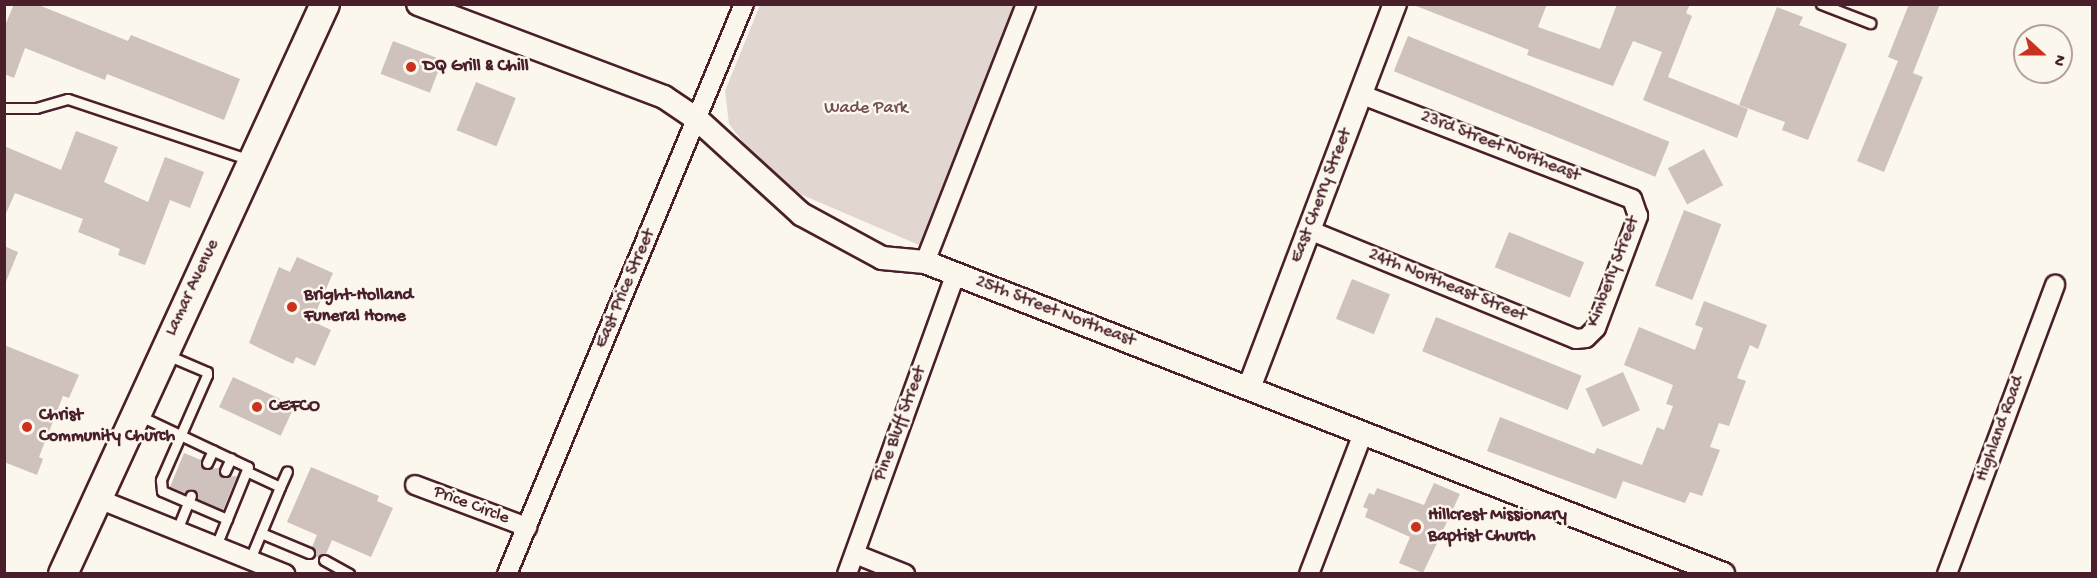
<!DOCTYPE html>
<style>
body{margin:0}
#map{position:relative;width:2097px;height:578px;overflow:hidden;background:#fbf7ec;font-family:"Gochi Hand",sans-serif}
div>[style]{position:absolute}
.green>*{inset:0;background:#e2d7d0}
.building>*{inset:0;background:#cfc2bc;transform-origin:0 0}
.roads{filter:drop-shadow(2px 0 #4a1f2b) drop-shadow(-2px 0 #4a1f2b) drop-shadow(0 2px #4a1f2b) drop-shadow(0 -2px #4a1f2b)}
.service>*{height:9px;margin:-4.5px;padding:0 4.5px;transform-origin:4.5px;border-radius:4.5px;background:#fbf7ec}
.minor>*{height:18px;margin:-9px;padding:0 9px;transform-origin:9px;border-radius:9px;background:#fbf7ec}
.tertiary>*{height:22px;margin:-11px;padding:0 11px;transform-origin:11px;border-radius:11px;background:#fbf7ec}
.primary>*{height:28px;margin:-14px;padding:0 14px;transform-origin:14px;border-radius:14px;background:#fbf7ec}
.dots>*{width:16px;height:16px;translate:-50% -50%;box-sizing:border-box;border:3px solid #fbf7ec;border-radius:50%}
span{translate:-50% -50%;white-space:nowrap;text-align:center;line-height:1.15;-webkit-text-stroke:5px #fbf7ec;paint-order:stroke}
.poi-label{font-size:18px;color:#4a1f2b;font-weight:700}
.left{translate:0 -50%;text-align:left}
.park-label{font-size:18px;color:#704d54}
.street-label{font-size:18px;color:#4a1f2b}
.frame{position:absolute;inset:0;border:6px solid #4a1f2b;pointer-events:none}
.north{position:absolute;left:2013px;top:24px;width:60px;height:60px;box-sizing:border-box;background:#fbf7ec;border:2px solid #b4a19f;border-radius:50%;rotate:111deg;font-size:16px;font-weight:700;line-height:24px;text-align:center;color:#4a1f2b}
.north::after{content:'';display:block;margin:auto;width:21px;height:27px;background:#c8321e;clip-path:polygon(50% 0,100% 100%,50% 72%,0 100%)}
</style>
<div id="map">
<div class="green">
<i style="clip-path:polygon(760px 5px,1019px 5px,926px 248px,800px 194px,760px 164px,729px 124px,725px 91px)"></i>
</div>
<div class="building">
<i style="clip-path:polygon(14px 4px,36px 4px,128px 41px,131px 35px,240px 79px,224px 120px,107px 74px,105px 80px,25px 48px,14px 78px,4px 74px,4px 28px)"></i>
<i style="clip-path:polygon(1411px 4px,1547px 4px,1538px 27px,1600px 49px,1617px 4px,1690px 4px,1686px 13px,1692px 16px,1668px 77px,1748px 109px,1737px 138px,1643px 100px,1662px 52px,1633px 41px,1613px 86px,1527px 55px,1529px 50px)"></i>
<i style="clip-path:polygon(1909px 4px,1940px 4px,1913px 73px,1923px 77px,1884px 172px,1857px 161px,1898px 61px,1888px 57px)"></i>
<i style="clip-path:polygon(1777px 7px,1803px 17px,1799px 25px,1847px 44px,1808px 140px,1782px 130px,1785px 122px,1739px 105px)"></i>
<i style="left:1408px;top:36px;width:282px;height:38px;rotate:22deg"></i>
<i style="left:393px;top:41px;width:53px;height:35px;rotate:21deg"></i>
<i style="left:476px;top:82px;width:43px;height:52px;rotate:22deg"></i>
<i style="clip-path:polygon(76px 131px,118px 147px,104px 182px,148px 202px,165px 157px,204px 172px,190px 208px,170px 200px,145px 265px,118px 255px,120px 249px,78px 232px,83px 219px,15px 193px,4px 218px,4px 146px,61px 170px)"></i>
<i style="left:1704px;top:149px;width:41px;height:41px;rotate:62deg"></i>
<i style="left:1684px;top:210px;width:40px;height:81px;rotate:21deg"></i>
<i style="left:1509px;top:232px;width:81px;height:38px;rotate:22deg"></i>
<i style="clip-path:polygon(4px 246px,18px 252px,5px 284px,4px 284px)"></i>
<i style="clip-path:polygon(297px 257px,333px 273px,312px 321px,331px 330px,315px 366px,296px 357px,293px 364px,249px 343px,279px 267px,290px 272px)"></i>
<i style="left:1352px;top:279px;width:41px;height:43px;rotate:22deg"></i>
<i style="clip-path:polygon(1704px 301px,1767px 325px,1758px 349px,1750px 345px,1737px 378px,1746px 381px,1729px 426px,1719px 423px,1710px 447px,1720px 450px,1702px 496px,1690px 492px,1685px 503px,1623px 481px,1616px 499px,1487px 451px,1500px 417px,1594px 454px,1597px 448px,1642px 465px,1657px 427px,1664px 430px,1673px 406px,1666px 404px,1673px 385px,1624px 365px,1639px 327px,1695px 350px,1703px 328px,1695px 325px)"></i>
<i style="left:1436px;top:317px;width:157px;height:37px;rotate:22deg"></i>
<i style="clip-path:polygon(4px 345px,79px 375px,69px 398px,63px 396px,39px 457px,43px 459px,37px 475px,4px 462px)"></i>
<i style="left:1623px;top:372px;width:42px;height:41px;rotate:66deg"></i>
<i style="left:233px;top:377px;width:68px;height:33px;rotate:25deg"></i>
<i style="clip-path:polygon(184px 453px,201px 460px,205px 469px,219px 468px,223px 477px,237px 476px,223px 510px,197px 499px,194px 490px,185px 493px,170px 487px)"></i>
<i style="clip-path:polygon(311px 467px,379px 496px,377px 501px,393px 508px,371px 557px,332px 540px,326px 554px,313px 558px,316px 552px,312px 547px,317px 535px,287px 522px)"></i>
<i style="clip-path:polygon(1434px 483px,1460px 494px,1423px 573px,1399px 563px,1410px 537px,1365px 517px,1368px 509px,1363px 507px,1369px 493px,1374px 495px,1377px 488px,1424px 505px)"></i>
</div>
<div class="roads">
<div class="service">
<i style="left:1821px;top:4px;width:53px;rotate:21.2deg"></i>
<i style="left:4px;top:108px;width:32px"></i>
<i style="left:36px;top:108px;width:33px;rotate:-16deg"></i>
<i style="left:68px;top:99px;width:192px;rotate:18.5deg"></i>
<i style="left:167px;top:355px;width:43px;rotate:23deg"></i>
<i style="left:207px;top:372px;width:3px;rotate:90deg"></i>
<i style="left:207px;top:375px;width:115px;rotate:113.7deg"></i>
<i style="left:161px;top:480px;width:11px;rotate:85deg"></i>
<i style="left:162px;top:491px;width:71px;rotate:23.3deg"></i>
<i style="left:140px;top:416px;width:119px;rotate:25.3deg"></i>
<i style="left:248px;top:467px;width:85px;rotate:112.1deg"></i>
<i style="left:207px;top:463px;width:14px;rotate:-65deg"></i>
<i style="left:225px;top:471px;width:14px;rotate:-65deg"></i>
<i style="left:248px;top:472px;width:35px;rotate:25deg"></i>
<i style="left:280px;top:487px;width:78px;rotate:112.6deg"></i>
<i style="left:280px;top:487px;width:17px;rotate:-66deg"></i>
<i style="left:177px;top:530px;width:37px;rotate:-68deg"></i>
<i style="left:261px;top:533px;width:52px;rotate:22.6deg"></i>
<i style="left:324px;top:560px;width:29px;rotate:29deg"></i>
</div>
<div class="minor">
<i style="left:1309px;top:230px;width:288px;rotate:22.2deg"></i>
<i style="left:1576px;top:339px;width:10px;rotate:-6deg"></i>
<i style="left:1586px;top:338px;width:14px;rotate:-45deg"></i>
<i style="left:1596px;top:328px;width:120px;rotate:-69.4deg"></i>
<i style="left:1638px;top:216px;width:18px;rotate:-109deg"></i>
<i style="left:1632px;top:199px;width:292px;rotate:-158.9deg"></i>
<i style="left:925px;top:262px;width:277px;rotate:-68.6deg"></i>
<i style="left:415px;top:485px;width:120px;rotate:20.6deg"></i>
<i style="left:96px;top:498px;width:204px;rotate:21.9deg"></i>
<i style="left:855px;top:554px;width:54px;rotate:21.8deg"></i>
<i style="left:507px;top:574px;width:617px;rotate:-67.42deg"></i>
<i style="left:847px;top:574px;width:318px;rotate:-70.1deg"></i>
<i style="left:1309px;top:574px;width:151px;rotate:-69deg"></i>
<i style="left:1947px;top:574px;width:309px;rotate:-69.5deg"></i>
</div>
<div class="tertiary">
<i style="left:418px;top:4px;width:263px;rotate:20.7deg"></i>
<i style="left:664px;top:97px;width:40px;rotate:34deg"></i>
<i style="left:697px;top:119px;width:141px;rotate:42.4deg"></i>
<i style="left:801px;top:214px;width:92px;rotate:28.5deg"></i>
<i style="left:882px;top:258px;width:43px;rotate:5.3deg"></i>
<i style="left:925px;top:262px;width:857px;rotate:21.35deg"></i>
<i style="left:1249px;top:388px;width:411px;rotate:-69.2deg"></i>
</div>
<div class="primary">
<i style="left:63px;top:574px;width:627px;rotate:-65.31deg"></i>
</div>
</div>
<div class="dots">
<i style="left:411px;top:67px;background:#c8321e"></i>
<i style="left:292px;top:307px;background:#c8321e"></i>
<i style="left:257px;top:407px;background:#c8321e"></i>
<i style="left:27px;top:427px;background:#c8321e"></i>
<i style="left:1416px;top:527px;background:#c8321e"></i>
</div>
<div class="poi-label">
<span class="left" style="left:423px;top:67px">DQ Grill &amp; Chill</span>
<span class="left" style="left:304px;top:307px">Bright-Holland<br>Funeral Home</span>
<span class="left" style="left:269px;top:407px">CEFCO</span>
<span class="left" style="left:39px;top:427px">Christ<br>Community Church</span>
<span class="left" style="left:1428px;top:527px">Hillcrest Missionary<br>Baptist Church</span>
</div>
<div class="park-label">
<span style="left:866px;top:109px">Wade Park</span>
</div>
<div class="street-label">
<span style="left:1500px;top:147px;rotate:21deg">23rd Street Northeast</span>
<span style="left:1322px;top:196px;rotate:-69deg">East Cherry Street</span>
<span style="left:1614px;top:272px;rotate:-69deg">Kimberly Street</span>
<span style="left:1447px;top:286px;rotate:22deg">24th Northeast Street</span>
<span style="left:193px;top:288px;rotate:-65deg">Lamar Avenue</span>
<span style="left:626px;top:289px;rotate:-67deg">East Price Street</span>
<span style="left:1055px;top:312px;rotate:21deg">25th Street Northeast</span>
<span style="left:901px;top:424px;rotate:-70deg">Pine Bluff Street</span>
<span style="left:2001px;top:429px;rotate:-70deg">Highland Road</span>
<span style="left:471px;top:506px;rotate:21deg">Price Circle</span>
</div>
<div class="frame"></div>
<div class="north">N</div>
</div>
